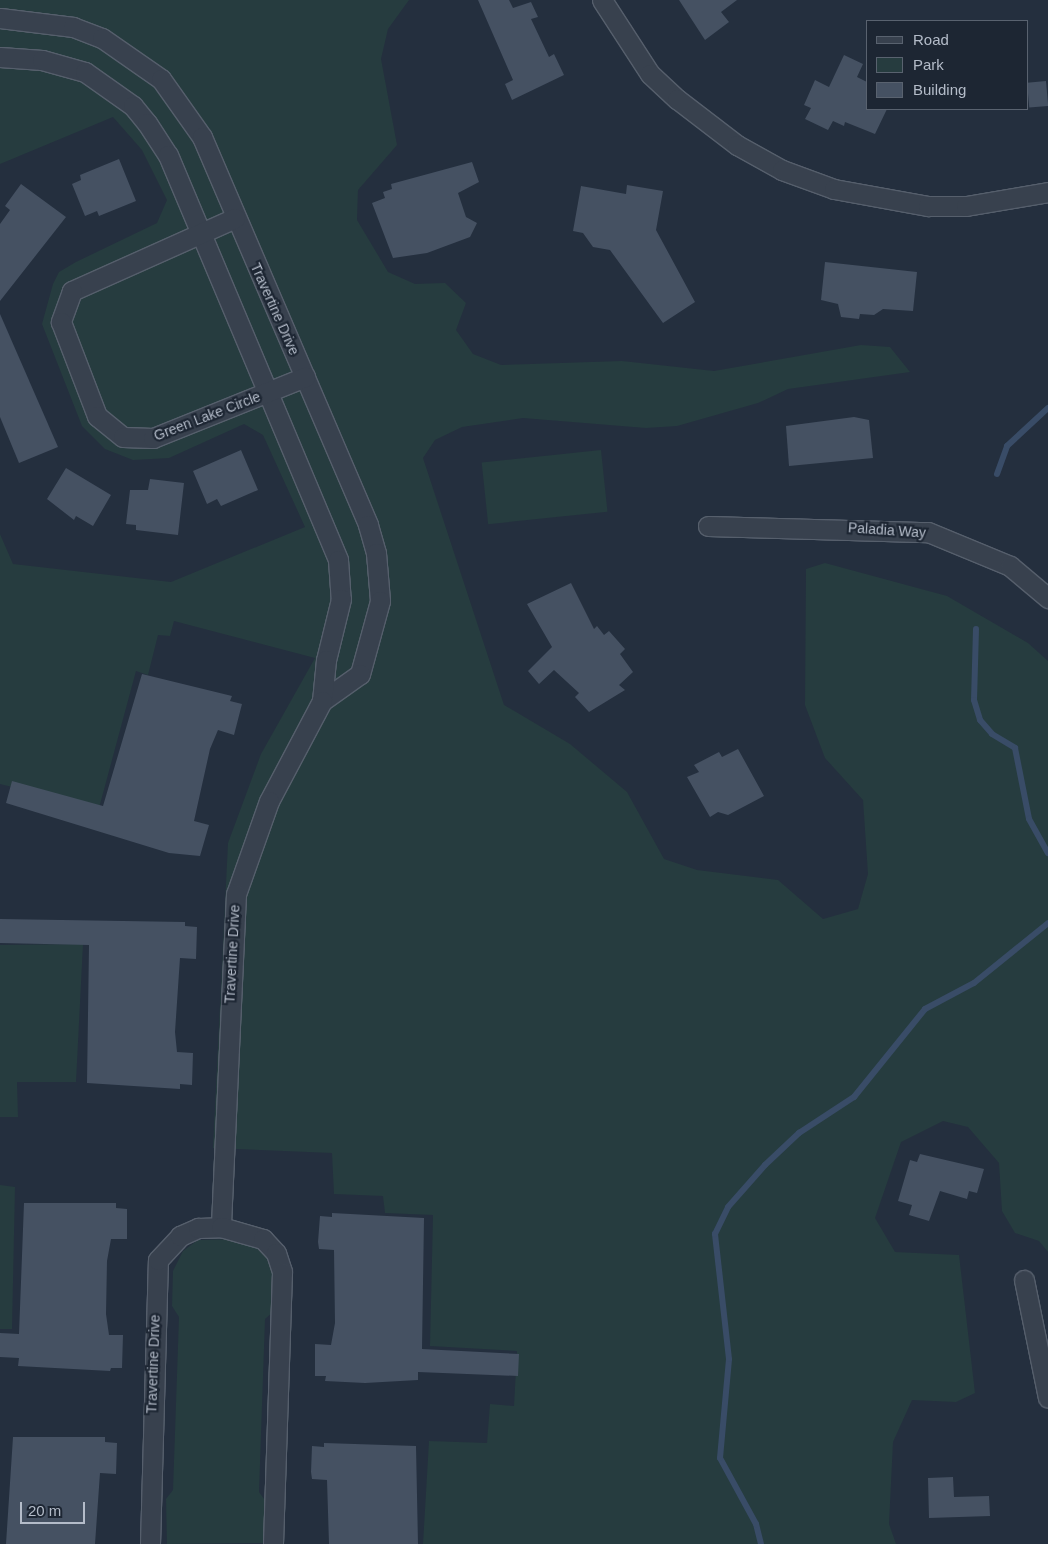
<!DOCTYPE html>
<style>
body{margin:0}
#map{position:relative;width:1048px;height:1544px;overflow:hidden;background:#242f3e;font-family:Arial,sans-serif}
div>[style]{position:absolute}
.green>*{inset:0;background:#263c3f;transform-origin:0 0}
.stream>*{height:6px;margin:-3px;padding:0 3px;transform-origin:3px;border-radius:3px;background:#394c67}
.building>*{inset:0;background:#455162;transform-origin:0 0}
.roads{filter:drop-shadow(1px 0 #565f6c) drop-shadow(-1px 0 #565f6c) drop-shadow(0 1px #565f6c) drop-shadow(0 -1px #565f6c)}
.street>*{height:19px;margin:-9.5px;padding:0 9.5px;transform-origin:9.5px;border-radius:9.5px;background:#38414e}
span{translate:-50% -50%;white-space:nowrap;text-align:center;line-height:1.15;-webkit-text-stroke:4.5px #1d2633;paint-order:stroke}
.street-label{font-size:14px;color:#b4bcc9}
.legend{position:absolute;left:866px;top:20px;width:162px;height:90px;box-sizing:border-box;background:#1d2633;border:1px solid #59626f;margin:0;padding:6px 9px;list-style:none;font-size:15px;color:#b4bcc9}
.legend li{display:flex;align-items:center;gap:10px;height:25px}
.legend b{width:25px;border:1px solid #59626f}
.scale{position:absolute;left:20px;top:1502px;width:65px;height:22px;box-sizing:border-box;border:2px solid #b4bcc9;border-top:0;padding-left:6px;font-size:15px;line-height:18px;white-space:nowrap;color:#b4bcc9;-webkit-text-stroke:4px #1d2633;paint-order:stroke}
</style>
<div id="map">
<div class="green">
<i style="clip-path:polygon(0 0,409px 0,388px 29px,381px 59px,397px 145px,358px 190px,357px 220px,388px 272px,415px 284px,445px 283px,466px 303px,456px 330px,473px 354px,501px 365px,622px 361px,714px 371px,861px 345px,890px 347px,910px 372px,788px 389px,758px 403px,677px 426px,646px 428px,523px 418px,462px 427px,435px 440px,423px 458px,504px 705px,570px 744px,627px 792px,664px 859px,697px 870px,778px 880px,823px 919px,858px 909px,868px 874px,863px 800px,825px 758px,805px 705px,806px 569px,825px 563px,947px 596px,1028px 643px,1048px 661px,1048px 1252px,1039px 1241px,1015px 1233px,1002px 1211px,999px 1163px,968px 1127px,943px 1121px,901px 1142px,875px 1218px,895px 1252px,959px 1255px,975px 1393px,956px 1402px,912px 1400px,893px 1442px,889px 1524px,896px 1544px,423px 1544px,429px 1441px,487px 1443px,490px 1404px,514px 1406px,517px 1351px,430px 1346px,433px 1215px,385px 1213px,383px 1196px,334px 1194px,332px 1153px,213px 1148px,228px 843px,261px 754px,315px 658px,174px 621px,170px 636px,158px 635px,148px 675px,136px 671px,99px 808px,0 784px,0 534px,13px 564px,171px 582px,305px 527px,263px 435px,244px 424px,169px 458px,133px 460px,105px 449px,82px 426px,42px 324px,53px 284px,59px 272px,76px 262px,157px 223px,167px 200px,142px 150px,113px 117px,0 164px)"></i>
<i style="left:601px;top:450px;width:62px;height:120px;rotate:84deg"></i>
<i style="clip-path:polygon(83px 944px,76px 1082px,17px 1082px,18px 1117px,0 1117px,0 945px)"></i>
<i style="clip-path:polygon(0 1185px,15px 1187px,12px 1329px,0 1329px)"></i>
<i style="clip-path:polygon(238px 1239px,267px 1254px,274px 1279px,274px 1311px,265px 1319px,259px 1492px,267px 1503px,264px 1543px,167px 1544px,166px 1499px,173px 1490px,179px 1317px,172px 1306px,173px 1271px,183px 1251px,198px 1240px)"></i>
</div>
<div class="stream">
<i style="left:997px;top:474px;width:30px;rotate:-70deg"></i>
<i style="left:1007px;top:446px;width:56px;rotate:-42.8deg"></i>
<i style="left:976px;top:629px;width:71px;rotate:91.6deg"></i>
<i style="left:974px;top:700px;width:21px;rotate:73deg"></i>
<i style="left:980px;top:720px;width:18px;rotate:49deg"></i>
<i style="left:992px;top:734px;width:27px;rotate:31deg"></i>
<i style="left:1015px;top:748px;width:72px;rotate:78.8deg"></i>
<i style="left:1029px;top:819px;width:39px;rotate:61deg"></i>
<i style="left:761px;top:1544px;width:21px;rotate:-104deg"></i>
<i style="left:756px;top:1524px;width:75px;rotate:-118.6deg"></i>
<i style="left:720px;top:1458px;width:99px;rotate:-84.8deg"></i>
<i style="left:729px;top:1359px;width:126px;rotate:-96.4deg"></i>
<i style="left:715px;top:1234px;width:30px;rotate:-64deg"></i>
<i style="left:728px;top:1207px;width:56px;rotate:-48.6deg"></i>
<i style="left:765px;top:1165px;width:47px;rotate:-43.3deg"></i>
<i style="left:799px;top:1133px;width:66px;rotate:-33.2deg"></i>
<i style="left:854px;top:1097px;width:113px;rotate:-51.1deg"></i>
<i style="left:925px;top:1009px;width:55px;rotate:-28deg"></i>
<i style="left:974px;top:983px;width:95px;rotate:-39deg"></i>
</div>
<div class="building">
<i style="clip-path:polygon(478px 0,509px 0,513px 8px,531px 2px,538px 17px,531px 19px,549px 57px,554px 54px,564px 75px,512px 100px,505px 84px,513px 80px)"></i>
<i style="clip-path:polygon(679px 0,737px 0,721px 12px,729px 22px,705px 40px)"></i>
<i style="clip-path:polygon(844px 55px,863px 64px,857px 77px,867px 82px,867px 109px,887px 109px,875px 134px,845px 122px,844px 126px,833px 121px,828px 130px,805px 119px,811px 108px,804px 105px,815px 80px,829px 87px)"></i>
<i style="left:1046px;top:81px;width:25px;height:19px;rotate:85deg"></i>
<i style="clip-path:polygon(119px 159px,136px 201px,99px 216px,97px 211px,85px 216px,72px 184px,81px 180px,80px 175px)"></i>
<i style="clip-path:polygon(472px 162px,479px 182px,458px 193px,466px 217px,477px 223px,470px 237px,427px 253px,393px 258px,372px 203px,385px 198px,383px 192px,392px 189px,391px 184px)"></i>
<i style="clip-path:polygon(21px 184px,66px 217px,0 301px,0 224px,10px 210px,5px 206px)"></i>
<i style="clip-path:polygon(627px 185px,663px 191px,656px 230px,695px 302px,663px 323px,610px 250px,593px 247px,583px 233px,573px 231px,581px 186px,626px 194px)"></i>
<i style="clip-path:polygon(825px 262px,917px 272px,913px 311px,883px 309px,874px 315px,860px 314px,859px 319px,841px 317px,838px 304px,821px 300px)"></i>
<i style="clip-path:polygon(0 314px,58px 447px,19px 463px,0 417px)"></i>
<i style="clip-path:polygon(854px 417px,869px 420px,873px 458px,789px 466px,786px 426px)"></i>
<i style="clip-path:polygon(241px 450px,258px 490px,221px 506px,217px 499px,207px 504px,193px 471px)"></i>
<i style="clip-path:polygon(66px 468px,111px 495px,93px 526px,76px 516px,74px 520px,47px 499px)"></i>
<i style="clip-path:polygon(150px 479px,184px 483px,178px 535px,136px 530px,136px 525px,126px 524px,130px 490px,148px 490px)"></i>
<i style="clip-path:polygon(571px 583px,594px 629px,597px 626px,604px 635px,609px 631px,625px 649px,620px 654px,633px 672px,619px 685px,625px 690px,589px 712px,575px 697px,579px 693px,554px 670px,539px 684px,528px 671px,552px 647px,527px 604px)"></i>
<i style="clip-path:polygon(142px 674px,232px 696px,230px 701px,242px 704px,234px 735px,218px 730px,210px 749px,194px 821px,209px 825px,200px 856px,169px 853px,6px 803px,12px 781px,103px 806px)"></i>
<i style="clip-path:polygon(738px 749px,764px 796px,728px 815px,718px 812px,710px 817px,687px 777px,699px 772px,694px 765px,719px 752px,722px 757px)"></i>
<i style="clip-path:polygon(0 919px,185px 922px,185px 926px,197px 927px,196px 959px,180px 958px,175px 1032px,177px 1052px,193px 1053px,192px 1085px,180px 1084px,180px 1089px,87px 1083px,89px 945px,0 943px)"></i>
<i style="clip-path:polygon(920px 1154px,984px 1169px,977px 1193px,969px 1191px,967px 1199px,940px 1191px,929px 1221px,909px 1215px,912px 1205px,898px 1201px,910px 1160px,917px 1162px)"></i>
<i style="clip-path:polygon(24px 1203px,116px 1203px,116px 1208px,127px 1209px,127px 1239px,111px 1239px,107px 1261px,106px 1314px,109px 1335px,123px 1335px,122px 1368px,111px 1368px,110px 1371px,18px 1366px,19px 1358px,0 1357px,0 1333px,19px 1334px)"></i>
<i style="clip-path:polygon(332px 1213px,424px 1218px,422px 1349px,519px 1354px,518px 1376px,418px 1372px,418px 1380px,365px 1383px,325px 1381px,326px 1376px,315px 1376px,315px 1344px,331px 1345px,335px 1323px,334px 1250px,319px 1249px,318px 1242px,320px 1216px,332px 1217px)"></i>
<i style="clip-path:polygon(13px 1437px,105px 1437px,105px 1442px,117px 1443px,116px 1474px,100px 1473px,95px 1544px,6px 1544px)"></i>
<i style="clip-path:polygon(324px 1443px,416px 1446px,418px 1544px,329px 1544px,327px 1480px,312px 1479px,311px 1472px,312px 1446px,324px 1447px)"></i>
<i style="clip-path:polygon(953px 1477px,954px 1497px,989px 1496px,990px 1516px,929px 1518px,928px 1478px)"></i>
</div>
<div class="roads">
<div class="street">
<i style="left:602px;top:0;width:88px;rotate:57deg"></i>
<i style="left:650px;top:74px;width:37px;rotate:43deg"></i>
<i style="left:677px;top:99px;width:76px;rotate:37.5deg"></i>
<i style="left:737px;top:145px;width:51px;rotate:29.1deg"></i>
<i style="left:782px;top:170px;width:55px;rotate:20.1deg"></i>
<i style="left:834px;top:189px;width:96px;rotate:10.3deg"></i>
<i style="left:928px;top:206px;width:38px"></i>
<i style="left:966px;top:206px;width:83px;rotate:-9.7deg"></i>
<i style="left:0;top:18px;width:74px;rotate:7deg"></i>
<i style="left:73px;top:27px;width:31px;rotate:21deg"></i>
<i style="left:102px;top:38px;width:72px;rotate:34.8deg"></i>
<i style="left:161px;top:79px;width:71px;rotate:54.7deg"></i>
<i style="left:202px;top:137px;width:422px;rotate:66.8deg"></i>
<i style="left:368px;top:525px;width:29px;rotate:74deg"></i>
<i style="left:376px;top:553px;width:48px;rotate:85.2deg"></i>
<i style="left:380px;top:601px;width:76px;rotate:105.3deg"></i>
<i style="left:360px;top:674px;width:47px;rotate:144.6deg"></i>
<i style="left:0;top:57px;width:42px;rotate:4.1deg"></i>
<i style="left:42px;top:60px;width:45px;rotate:15.6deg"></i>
<i style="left:85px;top:72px;width:59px;rotate:35.3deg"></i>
<i style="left:133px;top:106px;width:22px;rotate:51deg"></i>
<i style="left:147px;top:123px;width:38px;rotate:57deg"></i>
<i style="left:168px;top:155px;width:439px;rotate:67.2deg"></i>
<i style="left:338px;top:560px;width:39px;rotate:86deg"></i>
<i style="left:341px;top:599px;width:63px;rotate:103.8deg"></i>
<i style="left:326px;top:660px;width:41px;rotate:95.6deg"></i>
<i style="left:322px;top:701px;width:113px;rotate:117.9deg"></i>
<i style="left:269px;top:801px;width:99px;rotate:109.5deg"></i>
<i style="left:236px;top:894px;width:333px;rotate:92.6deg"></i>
<i style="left:235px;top:218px;width:179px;rotate:155.9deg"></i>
<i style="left:72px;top:291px;width:33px;rotate:110deg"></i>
<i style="left:61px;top:322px;width:101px;rotate:69deg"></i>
<i style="left:97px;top:416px;width:33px;rotate:39deg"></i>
<i style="left:123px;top:437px;width:30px;rotate:2deg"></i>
<i style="left:153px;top:438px;width:164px;rotate:-21.9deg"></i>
<i style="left:708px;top:526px;width:220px;rotate:1.6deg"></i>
<i style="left:928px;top:532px;width:89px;rotate:22.5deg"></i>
<i style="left:1010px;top:566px;width:50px;rotate:40.1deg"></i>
<i style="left:1024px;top:1280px;width:120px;rotate:78.5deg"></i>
<i style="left:150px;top:1544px;width:284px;rotate:-88.4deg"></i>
<i style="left:158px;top:1260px;width:33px;rotate:-47deg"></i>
<i style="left:180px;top:1236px;width:20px;rotate:-24deg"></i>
<i style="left:198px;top:1228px;width:23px;rotate:-2deg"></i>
<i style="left:221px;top:1227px;width:44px;rotate:15.9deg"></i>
<i style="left:263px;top:1239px;width:19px;rotate:47deg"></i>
<i style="left:276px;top:1253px;width:20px;rotate:72deg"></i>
<i style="left:282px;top:1272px;width:272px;rotate:91.9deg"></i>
</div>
</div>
<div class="street-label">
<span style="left:275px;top:309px;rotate:66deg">Travertine Drive</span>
<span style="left:207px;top:416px;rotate:-21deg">Green Lake Circle</span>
<span style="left:887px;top:530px;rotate:4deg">Paladia Way</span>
<span style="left:232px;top:954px;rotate:-87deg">Travertine Drive</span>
<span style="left:153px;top:1364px;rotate:-88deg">Travertine Drive</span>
</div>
<ul class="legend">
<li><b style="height:6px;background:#38414e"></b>Road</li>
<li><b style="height:14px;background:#263c3f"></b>Park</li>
<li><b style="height:14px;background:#455162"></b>Building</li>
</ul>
<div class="scale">20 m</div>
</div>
